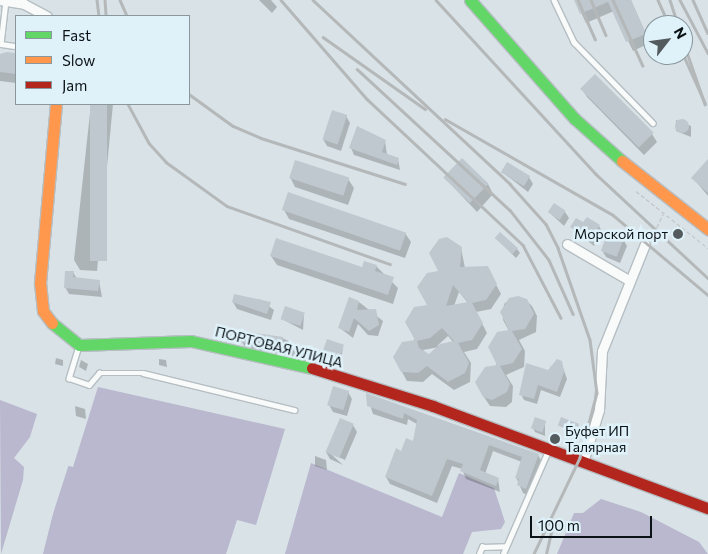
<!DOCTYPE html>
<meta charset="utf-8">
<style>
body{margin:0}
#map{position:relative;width:708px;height:554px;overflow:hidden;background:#d8e2e7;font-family:Commissioner,sans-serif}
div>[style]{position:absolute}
.water>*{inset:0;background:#b9b8ce}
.pier>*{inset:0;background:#d8e2e7}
.shadow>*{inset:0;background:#0003}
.building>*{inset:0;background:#c0c8cf;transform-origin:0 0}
.round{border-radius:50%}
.path>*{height:1px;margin-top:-0.5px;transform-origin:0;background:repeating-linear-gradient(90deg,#c0c3c5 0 4px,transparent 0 6.5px)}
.roads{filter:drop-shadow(1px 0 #b6bec2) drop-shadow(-1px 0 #b6bec2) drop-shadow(0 1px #b6bec2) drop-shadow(0 -1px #b6bec2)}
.lane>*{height:4.5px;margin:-2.25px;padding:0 2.25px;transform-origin:2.25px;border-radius:2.25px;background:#f9fbfb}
.street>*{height:9px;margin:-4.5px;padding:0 4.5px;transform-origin:4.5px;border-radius:4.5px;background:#f9fbfb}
.fast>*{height:11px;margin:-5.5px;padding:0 5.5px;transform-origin:5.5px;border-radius:5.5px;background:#63d668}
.slow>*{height:11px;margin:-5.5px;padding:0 5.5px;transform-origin:5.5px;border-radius:5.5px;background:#ff974d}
.jam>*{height:11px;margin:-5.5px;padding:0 5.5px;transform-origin:5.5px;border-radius:5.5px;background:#b3261e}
.rail>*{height:2.5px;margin:-1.25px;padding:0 1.25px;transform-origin:1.25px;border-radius:1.25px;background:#b5b8b9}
.dots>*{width:14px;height:14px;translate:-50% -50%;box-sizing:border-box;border:2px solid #dff2fa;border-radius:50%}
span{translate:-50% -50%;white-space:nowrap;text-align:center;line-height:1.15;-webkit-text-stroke:5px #dff2fa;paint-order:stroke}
.poi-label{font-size:14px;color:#0b1215}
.right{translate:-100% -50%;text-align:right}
.left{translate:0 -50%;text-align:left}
.street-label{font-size:14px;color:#0b1215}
.legend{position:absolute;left:15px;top:15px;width:175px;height:90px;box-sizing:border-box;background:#dff2fa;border:1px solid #8a989e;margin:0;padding:6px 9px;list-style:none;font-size:15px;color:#0b1215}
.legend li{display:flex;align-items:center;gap:10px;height:25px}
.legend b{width:25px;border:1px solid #8a989e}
.north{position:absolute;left:643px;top:15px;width:50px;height:50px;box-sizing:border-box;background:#dff2fa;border:1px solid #8a989e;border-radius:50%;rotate:60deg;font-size:14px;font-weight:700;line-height:20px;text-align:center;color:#0b1215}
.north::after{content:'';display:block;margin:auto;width:18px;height:22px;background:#535b5e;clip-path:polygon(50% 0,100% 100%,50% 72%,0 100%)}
.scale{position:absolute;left:530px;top:516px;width:122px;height:22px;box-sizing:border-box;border:2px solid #0b1215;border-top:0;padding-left:6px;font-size:15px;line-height:18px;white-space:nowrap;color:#0b1215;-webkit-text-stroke:4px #dff2fa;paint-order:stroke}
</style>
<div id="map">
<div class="water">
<i style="clip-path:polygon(98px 387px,285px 429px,256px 525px,237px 520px,226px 554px,43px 554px,65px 465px,73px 467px)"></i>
<i style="clip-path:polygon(0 400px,37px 414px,30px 437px,14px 458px,24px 467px,23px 480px,1px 554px)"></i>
<i style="clip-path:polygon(311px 463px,442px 517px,459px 473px,494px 488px,505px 522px,501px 529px,472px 532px,463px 554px,285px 554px)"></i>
<i style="clip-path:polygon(601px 499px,641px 512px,699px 542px,708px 554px,557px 554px,574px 513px,583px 513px)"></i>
</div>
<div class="pier">
<i style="clip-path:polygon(66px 462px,69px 464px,40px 554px,47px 530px,43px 519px)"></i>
</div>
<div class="shadow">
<i style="clip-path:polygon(259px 0,271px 0,277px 7px,272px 13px)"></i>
<i style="clip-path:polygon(575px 0,631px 0,650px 43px,633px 51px,614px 11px,586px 23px)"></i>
<i style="clip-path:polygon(0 56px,16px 58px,16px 83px,0 81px)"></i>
<i style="clip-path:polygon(595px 76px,652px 134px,657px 142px,644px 155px,587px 97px,582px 89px)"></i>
<i style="clip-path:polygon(91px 104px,113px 104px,97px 271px,80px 270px,74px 260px)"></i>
<i style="clip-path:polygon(346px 116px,350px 123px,341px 151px,327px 146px,323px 139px)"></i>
<i style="clip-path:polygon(676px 120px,691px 126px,691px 137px,676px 131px)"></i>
<i style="clip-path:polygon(385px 141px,387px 155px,398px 159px,400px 170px,354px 155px,351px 148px)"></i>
<i style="clip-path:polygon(708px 161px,708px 196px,693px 178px)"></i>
<i style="clip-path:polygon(502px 172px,529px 177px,533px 184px,528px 192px)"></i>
<i style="clip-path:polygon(290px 177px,348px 179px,354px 188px,348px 205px,295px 187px)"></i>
<i style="clip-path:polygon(445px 178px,488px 184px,493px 194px,477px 212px)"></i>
<i style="clip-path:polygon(284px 210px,405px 233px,411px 242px,405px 258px,289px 219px)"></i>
<i style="clip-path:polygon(549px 212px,565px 212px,569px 218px,564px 226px)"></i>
<i style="clip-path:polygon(584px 224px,599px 226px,603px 233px,594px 246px,571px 227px)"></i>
<i style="clip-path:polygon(496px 238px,517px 249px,520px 253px,516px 258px)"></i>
<i style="clip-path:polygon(623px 239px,627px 246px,620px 263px,606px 257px,602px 250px)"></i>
<i style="clip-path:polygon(evenodd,461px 248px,465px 268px,492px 277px,501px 294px,491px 309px,476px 312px,487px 333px,477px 349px,464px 352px,471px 363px,470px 382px,454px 390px,432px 374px,423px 382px,407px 381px,402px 372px,440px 271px,461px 248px,459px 292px,468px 303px,454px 306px,459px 292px,461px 248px,448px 336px,454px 343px,437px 346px,448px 336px,461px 248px,439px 347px,429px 356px,423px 350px,439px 347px)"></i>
<i style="clip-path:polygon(271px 256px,363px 268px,376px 266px,398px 288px,393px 304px,277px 265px)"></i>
<i style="clip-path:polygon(73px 272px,77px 279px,99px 281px,102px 297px,69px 294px,65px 287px)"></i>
<i style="clip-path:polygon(259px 299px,274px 310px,271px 320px,237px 309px,233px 302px,258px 303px)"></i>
<i style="clip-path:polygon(510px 299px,526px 300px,532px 306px,537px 316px,536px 332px,519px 340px,525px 351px,524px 367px,506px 375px,513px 386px,512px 402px,506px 407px,490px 406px,484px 397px,509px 331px,503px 320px,504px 304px)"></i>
<i style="clip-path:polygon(359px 302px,383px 321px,378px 336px,368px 335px,358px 324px,353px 338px,340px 328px)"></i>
<i style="clip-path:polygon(304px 314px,303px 330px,282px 319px)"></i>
<i style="clip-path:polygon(282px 338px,295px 344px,298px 357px,246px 349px,242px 342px)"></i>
<i style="clip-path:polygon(343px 346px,341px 363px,323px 353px)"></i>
<i style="clip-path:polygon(56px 358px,63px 360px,63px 366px,55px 364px)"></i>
<i style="clip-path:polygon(159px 359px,166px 360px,167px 367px,159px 365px)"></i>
<i style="clip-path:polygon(81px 360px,88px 364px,86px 371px,79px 367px)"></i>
<i style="clip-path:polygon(561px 362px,567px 379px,560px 397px,541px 390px,537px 404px,524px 400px,521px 394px)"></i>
<i style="clip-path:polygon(348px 392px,352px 399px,347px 416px,333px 412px,329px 405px)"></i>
<i style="clip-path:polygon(367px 395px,538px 455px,542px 462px,530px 496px,523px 493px,516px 477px,522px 462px,493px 451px,485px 474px,498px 479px,500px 492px,466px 479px,462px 469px,452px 466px,437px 503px,390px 484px,386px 477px,414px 443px,417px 424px,408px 419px,407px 425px,373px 414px)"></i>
<i style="clip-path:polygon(75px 406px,85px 409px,86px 419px,76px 416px)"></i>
<i style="clip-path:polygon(545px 422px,545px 436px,535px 432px,533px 428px)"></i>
<i style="clip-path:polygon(353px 425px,357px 432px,345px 460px,330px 453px,343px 465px,330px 459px,326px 452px)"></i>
<i style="clip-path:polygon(559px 425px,578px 425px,581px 429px,578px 436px)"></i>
<i style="clip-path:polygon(315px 456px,326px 460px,327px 470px,315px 466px)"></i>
</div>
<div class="building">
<i style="clip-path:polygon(574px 0,631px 0,646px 34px,626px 42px,608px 2px,580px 14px)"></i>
<i style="clip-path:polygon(7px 52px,16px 53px,16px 74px,0 72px,0 54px)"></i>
<i style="left:595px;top:74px;width:83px;height:21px;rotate:45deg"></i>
<i style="left:90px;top:104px;width:17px;height:157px"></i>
<i style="left:332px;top:110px;width:16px;height:31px;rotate:18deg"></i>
<i class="round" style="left:675px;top:119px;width:14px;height:14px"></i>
<i style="clip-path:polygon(357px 126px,386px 140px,382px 152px,399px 158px,397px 165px,349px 148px)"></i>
<i style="left:462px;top:158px;width:37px;height:27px;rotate:44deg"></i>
<i style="clip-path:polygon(708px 159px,708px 193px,691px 178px)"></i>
<i style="left:295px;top:160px;width:57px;height:19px;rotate:18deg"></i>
<i style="left:507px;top:162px;width:27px;height:12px;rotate:31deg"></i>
<i style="left:288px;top:192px;width:125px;height:19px;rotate:19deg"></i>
<i style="left:554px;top:203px;width:14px;height:11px;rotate:34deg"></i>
<i style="clip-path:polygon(587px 217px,600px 225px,590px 240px,570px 227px,576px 218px,583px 222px)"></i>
<i style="left:500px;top:232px;width:24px;height:8px;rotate:42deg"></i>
<i style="left:608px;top:232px;width:17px;height:20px;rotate:21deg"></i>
<i style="clip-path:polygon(evenodd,447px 237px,462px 247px,460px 267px,488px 266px,497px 284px,486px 300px,472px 303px,483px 323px,472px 340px,458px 343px,469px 363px,465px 373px,448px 382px,427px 366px,418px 373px,401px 372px,393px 357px,402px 342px,415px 340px,405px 322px,414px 307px,427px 305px,417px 287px,427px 273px,438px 271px,429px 253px,439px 239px,447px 237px,453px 285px,468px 302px,446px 306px,453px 285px,447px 237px,442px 328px,454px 341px,440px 344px,429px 354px,419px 348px,417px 341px,430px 338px,442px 328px)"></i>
<i style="clip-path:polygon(276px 238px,362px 267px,364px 261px,377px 265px,375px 271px,394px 277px,388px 295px,270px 256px)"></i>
<i style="clip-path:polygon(65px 271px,74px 271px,73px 277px,100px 280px,98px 291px,64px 288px)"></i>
<i style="clip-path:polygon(234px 294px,271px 302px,267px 314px,232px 302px)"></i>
<i style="clip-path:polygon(518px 296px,527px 299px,534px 314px,525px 329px,512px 331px,522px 349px,513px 363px,500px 366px,510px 384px,507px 392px,492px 400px,483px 397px,475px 382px,485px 367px,497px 365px,488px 347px,497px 332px,509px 330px,500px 312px,509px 298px)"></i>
<i style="clip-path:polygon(349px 297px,359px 301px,357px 310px,376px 309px,379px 325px,369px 331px,354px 318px,349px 332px,338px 328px)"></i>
<i style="left:285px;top:306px;width:21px;height:14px;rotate:19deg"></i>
<i style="clip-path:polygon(242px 331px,283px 337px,282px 341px,296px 343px,295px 351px,240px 342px)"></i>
<i style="left:327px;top:339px;width:18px;height:15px;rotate:19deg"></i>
<i style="clip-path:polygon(557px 359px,562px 361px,564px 372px,557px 392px,538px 385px,534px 399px,519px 395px,526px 363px,548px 370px)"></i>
<i style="left:333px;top:386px;width:17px;height:20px;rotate:17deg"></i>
<i style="clip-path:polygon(366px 393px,539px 454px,526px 489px,517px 485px,519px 479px,515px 478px,522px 457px,489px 445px,480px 470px,499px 478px,496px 486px,460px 471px,463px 464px,447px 459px,432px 496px,385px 477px,396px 448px,401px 451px,406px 438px,413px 441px,417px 420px,404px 413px,403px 419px,367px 406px)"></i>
<i style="left:535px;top:417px;width:12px;height:12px;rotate:20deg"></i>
<i style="left:561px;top:417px;width:19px;height:9px;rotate:21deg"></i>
<i style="left:340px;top:418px;width:15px;height:37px;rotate:23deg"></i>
</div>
<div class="path">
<i style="left:636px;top:191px;width:92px;rotate:38.4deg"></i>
<i style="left:651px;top:239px;width:28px;rotate:-64deg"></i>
</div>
<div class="roads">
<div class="lane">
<i style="left:554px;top:0;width:47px;rotate:64.5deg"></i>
<i style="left:574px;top:42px;width:113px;rotate:45.7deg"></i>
<i style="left:6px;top:1px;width:43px;rotate:96.6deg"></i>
<i style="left:1px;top:44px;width:15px;rotate:8deg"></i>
<i style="left:79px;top:346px;width:34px;rotate:107deg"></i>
<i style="left:69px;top:378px;width:21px;rotate:19deg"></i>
<i style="left:89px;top:385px;width:16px;rotate:-50deg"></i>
<i style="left:99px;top:373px;width:44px"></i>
<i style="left:143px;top:373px;width:156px;rotate:13.7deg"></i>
<i style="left:479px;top:554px;width:8px;rotate:-67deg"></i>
<i style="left:482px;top:547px;width:24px;rotate:-2deg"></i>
<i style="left:503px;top:554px;width:112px;rotate:-66.4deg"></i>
</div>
<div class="street">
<i style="left:0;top:0;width:24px;rotate:9deg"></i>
<i style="left:24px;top:4px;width:26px;rotate:28deg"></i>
<i style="left:567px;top:244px;width:73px;rotate:30.4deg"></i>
<i style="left:584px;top:459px;width:51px;rotate:-73deg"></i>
<i style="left:599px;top:410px;width:59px;rotate:-87.1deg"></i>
<i style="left:602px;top:351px;width:115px;rotate:-68.1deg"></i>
</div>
<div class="fast">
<i style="left:470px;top:0;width:159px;rotate:48.6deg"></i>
<i style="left:575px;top:119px;width:63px;rotate:41.8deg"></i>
<i style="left:52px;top:323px;width:35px;rotate:39deg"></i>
<i style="left:79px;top:345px;width:112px;rotate:-2deg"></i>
<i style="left:191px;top:341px;width:124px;rotate:12.6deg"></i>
</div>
<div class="slow">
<i style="left:622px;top:161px;width:110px;rotate:38.3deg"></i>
<i style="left:52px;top:323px;width:15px;rotate:-127deg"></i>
<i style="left:43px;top:311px;width:28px;rotate:-96deg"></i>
<i style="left:40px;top:283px;width:180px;rotate:-84.9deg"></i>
</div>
<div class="jam">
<i style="left:312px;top:368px;width:127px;rotate:17.4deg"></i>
<i style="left:433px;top:406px;width:293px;rotate:20.4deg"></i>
</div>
</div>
<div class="rail">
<i style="left:97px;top:0;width:16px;rotate:83deg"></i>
<i style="left:105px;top:0;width:16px;rotate:86deg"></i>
<i style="left:120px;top:0;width:17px;rotate:66deg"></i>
<i style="left:281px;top:0;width:131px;rotate:49deg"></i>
<i style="left:367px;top:99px;width:214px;rotate:43.1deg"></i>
<i style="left:523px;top:245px;width:82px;rotate:62.5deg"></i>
<i style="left:313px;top:0;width:270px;rotate:43deg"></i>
<i style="left:510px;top:184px;width:54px;rotate:48deg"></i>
<i style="left:546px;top:224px;width:27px;rotate:63deg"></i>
<i style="left:558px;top:248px;width:97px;rotate:70.8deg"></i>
<i style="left:590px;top:340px;width:53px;rotate:82.5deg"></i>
<i style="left:597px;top:393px;width:67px;rotate:104.7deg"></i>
<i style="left:580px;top:458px;width:106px;rotate:115.6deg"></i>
<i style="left:436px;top:0;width:236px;rotate:47.4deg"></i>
<i style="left:596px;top:174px;width:153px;rotate:42.9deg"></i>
<i style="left:578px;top:0;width:43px;rotate:66.4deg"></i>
<i style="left:591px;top:0;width:38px;rotate:67deg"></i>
<i style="left:613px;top:0;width:72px;rotate:65.6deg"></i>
<i style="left:658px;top:0;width:27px;rotate:66deg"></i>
<i style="left:670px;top:0;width:26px;rotate:72deg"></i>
<i style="left:680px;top:0;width:60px;rotate:62.2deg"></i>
<i style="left:693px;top:0;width:36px;rotate:66deg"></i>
<i style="left:323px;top:37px;width:125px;rotate:35.2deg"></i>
<i style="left:683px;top:41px;width:67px;rotate:70.8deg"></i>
<i style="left:705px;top:104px;width:54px;rotate:-114.2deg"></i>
<i style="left:357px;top:69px;width:208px;rotate:42.7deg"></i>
<i style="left:510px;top:210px;width:63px;rotate:52deg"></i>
<i style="left:549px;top:260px;width:59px;rotate:66deg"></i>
<i style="left:189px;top:94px;width:54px;rotate:36deg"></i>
<i style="left:233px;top:126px;width:30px;rotate:23deg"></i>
<i style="left:261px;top:138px;width:151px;rotate:17.7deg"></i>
<i style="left:128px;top:104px;width:44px;rotate:61.7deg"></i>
<i style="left:149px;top:143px;width:25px;rotate:48deg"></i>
<i style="left:166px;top:162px;width:75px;rotate:35.8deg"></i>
<i style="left:227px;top:206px;width:173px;rotate:19.6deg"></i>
<i style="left:445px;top:119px;width:193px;rotate:29.7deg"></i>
<i style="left:613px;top:215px;width:124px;rotate:40.1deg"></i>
<i style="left:546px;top:554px;width:28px;rotate:-77deg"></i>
</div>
<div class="dots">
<i style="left:678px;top:234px;background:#535b5e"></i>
<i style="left:555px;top:439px;background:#535b5e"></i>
</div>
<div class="poi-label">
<span class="right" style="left:668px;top:234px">Морской порт</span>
<span class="left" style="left:565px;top:439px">Буфет ИП<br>Талярная</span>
</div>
<div class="street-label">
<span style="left:279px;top:347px;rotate:14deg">ПОРТОВАЯ УЛИЦА</span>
</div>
<ul class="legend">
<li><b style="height:6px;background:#63d668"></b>Fast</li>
<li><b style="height:6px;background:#ff974d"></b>Slow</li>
<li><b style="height:6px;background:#b3261e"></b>Jam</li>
</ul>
<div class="north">N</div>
<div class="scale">100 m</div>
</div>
